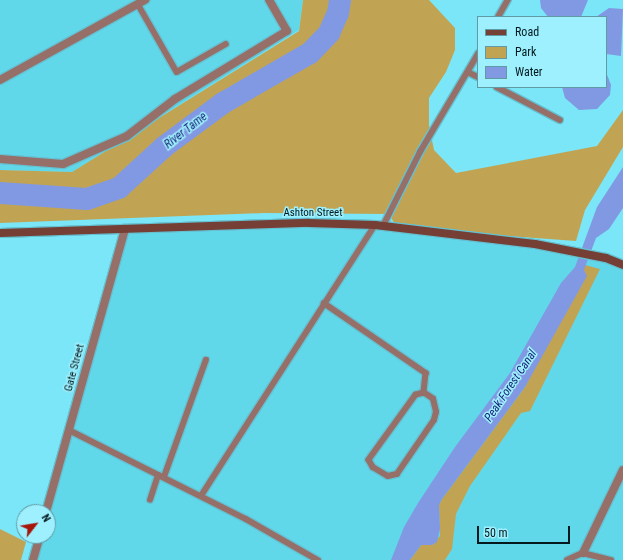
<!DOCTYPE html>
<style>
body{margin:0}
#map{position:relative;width:623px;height:560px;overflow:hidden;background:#7be6f8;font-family:"Roboto Condensed",sans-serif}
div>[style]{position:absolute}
.built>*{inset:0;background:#61d7ea}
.green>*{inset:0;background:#c1a453}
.water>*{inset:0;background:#8199e3}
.river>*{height:22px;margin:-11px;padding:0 11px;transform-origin:11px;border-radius:11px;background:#8199e3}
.roads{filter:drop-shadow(1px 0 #65c1d1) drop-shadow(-1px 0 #65c1d1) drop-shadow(0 1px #65c1d1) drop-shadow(0 -1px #65c1d1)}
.service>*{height:5.5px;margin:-2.75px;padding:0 2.75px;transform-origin:2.75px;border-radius:2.75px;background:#966f68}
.minor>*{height:8px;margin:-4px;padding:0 4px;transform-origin:4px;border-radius:4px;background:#966f68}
.secondary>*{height:8px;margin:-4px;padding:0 4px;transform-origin:4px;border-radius:4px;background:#753f36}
span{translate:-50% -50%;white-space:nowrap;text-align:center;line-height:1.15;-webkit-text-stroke:3px #9ef0fe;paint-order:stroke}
.street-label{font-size:11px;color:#03191d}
.water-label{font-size:12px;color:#192479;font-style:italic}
.legend{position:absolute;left:477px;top:16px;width:130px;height:72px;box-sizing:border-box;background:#9ef0fe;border:1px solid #609aa4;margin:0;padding:5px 7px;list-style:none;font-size:12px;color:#03191d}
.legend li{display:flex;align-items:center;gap:8px;height:20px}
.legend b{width:20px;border:1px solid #609aa4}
.north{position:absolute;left:16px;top:504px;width:40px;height:40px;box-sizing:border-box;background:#9ef0fe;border:1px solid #609aa4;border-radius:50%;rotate:59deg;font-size:11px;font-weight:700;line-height:16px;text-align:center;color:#03191d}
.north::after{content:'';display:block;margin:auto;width:14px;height:18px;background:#a71408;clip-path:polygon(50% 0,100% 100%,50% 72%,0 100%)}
.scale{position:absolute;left:477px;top:526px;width:93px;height:18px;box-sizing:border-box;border:2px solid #03191d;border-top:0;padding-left:5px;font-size:12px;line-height:14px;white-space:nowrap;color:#03191d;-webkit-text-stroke:3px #9ef0fe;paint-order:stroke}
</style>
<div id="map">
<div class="built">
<i style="clip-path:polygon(0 0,303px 0,299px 30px,72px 172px,0 170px)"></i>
<i style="clip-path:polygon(375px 225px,535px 244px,623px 265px,623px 560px,33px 560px,40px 536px,48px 536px,48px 512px,125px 229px)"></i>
</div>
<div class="green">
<i style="clip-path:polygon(303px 0,429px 0,455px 28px,455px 50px,446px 72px,429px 98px,429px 125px,434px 150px,456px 173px,597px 146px,623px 110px,623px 147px,585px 210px,576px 241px,397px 228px,389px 214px,264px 213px,0 223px,0 170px,72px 172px,299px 31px)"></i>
<i style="clip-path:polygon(585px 265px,600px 269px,530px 411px,521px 413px,470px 486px,456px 514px,452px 549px,445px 560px,410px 560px,421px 545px,432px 545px,440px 536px,439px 505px,442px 499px,525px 387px)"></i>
<i style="clip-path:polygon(0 529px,26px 542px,21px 560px,0 560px)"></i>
</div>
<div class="water">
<i style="clip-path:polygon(540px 0,588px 0,581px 17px,548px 17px,541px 8px)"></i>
<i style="clip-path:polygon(609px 8px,623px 9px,621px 56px,606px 54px,606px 17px,596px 17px)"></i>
<i style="clip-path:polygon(606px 72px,611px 85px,610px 95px,597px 109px,579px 110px,565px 98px,562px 87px,606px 87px)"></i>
<i style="clip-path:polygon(623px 167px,623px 208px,609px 229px,596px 238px,584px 270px,587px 276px,525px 387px,442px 499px,439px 505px,440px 529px,437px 542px,432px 545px,421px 545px,410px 560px,391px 560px,404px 527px,418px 503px,455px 447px,510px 373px,561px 283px,575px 267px,597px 207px)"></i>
</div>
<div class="river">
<i style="left:0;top:193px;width:87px;rotate:3.9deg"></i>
<i style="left:87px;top:199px;width:34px;rotate:-19deg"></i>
<i style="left:119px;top:188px;width:62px;rotate:-42.4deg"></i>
<i style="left:165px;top:146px;width:72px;rotate:-36.6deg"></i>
<i style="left:223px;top:103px;width:100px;rotate:-29.9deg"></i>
<i style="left:310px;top:53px;width:28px;rotate:-46deg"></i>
<i style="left:329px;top:33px;width:22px;rotate:-66deg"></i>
<i style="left:338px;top:13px;width:13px;rotate:-81deg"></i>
</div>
<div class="roads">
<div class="service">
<i style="left:138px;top:4px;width:78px;rotate:60.2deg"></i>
<i style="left:177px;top:72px;width:56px;rotate:-29.7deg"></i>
<i style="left:498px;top:17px;width:20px;rotate:-60deg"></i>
<i style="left:468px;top:72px;width:11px;rotate:27deg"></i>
<i style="left:497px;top:87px;width:71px;rotate:27.6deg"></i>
<i style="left:383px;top:226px;width:83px;rotate:-63.4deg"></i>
<i style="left:420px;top:152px;width:114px;rotate:-59.4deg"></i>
<i style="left:324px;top:303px;width:124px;rotate:34.5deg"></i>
<i style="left:426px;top:373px;width:20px;rotate:96deg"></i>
<i style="left:424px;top:393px;width:8px;rotate:166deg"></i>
<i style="left:416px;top:395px;width:80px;rotate:125.9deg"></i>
<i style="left:369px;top:460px;width:8px;rotate:60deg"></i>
<i style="left:373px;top:467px;width:17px;rotate:31deg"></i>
<i style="left:388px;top:476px;width:9px;rotate:-13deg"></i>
<i style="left:397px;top:474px;width:65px;rotate:-55.6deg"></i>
<i style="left:434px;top:420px;width:8px;rotate:-76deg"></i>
<i style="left:436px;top:412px;width:13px;rotate:-103deg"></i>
<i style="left:433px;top:399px;width:11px;rotate:-146deg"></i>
<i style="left:69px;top:430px;width:198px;rotate:26.7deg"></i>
<i style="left:246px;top:519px;width:83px;rotate:29.7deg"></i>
<i style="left:164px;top:477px;width:124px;rotate:-70.3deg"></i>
<i style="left:201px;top:496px;width:322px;rotate:-57.3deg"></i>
<i style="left:150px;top:500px;width:26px;rotate:-72deg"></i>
<i style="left:567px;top:560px;width:17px;rotate:-24deg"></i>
<i style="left:583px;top:553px;width:29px;rotate:14deg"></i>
</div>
<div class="minor">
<i style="left:0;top:80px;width:166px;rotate:-28.9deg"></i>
<i style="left:0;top:159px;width:63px;rotate:4.5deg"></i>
<i style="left:63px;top:164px;width:70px;rotate:-23.6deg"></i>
<i style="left:127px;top:136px;width:61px;rotate:-37.6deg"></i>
<i style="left:175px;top:99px;width:131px;rotate:-31.3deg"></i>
<i style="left:287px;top:31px;width:36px;rotate:-120deg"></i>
<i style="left:46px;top:512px;width:294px;rotate:-74.4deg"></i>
<i style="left:583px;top:553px;width:92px;rotate:-64.3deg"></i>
<i style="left:33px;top:560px;width:25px;rotate:-74deg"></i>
</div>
<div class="secondary">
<i style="left:0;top:233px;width:309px;rotate:-1.9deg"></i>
<i style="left:309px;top:223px;width:66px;rotate:1.7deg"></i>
<i style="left:375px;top:225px;width:161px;rotate:6.8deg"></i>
<i style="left:535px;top:244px;width:72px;rotate:11.2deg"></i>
<i style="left:606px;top:258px;width:18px;rotate:22deg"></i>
</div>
</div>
<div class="street-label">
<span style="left:313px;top:213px">Ashton Street</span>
<span style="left:75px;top:368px;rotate:-75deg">Gate Street</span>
</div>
<div class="water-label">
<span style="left:186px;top:131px;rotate:-38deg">River Tame</span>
<span style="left:511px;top:386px;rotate:-56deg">Peak Forest Canal</span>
</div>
<ul class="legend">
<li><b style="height:5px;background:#753f36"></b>Road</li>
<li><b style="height:11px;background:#c1a453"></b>Park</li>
<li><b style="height:11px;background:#8199e3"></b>Water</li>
</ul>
<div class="north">N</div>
<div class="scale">50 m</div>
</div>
